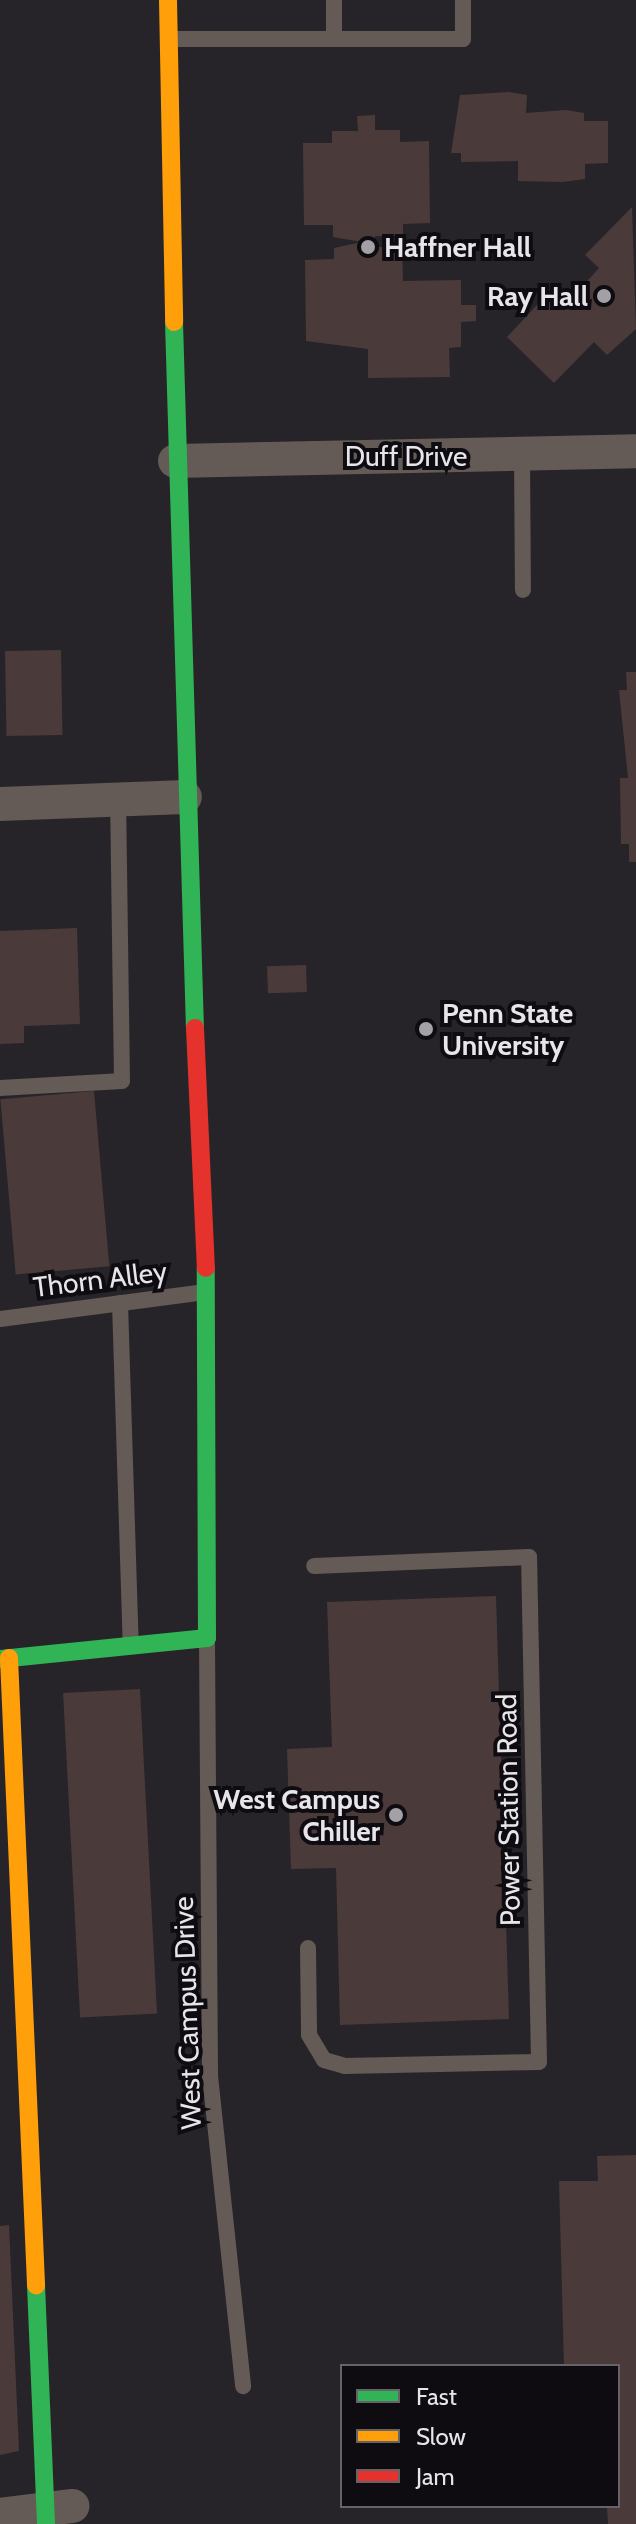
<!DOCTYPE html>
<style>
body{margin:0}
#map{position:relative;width:636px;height:2524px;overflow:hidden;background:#262428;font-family:Cabin,sans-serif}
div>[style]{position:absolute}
.building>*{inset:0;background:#4b3a3a;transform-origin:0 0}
.lane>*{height:16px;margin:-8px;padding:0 8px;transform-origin:8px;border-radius:8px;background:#645a56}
.street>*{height:34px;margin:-17px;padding:0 17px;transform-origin:17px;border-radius:17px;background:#645a56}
.fast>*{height:18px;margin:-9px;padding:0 9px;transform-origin:9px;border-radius:9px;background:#30b455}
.slow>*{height:18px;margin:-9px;padding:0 9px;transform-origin:9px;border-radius:9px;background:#ff9f0a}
.jam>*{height:18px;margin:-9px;padding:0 9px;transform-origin:9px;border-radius:9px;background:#e5322d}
.dots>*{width:22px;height:22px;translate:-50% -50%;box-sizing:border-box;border:4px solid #0e0c10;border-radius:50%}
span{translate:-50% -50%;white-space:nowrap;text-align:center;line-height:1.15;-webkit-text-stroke:8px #0e0c10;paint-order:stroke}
.poi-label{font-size:28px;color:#e7e5ea;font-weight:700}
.left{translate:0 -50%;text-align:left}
.right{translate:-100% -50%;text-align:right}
.street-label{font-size:28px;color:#e7e5ea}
.legend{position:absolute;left:340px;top:2364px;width:280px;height:144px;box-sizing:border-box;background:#0e0c10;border:2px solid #656367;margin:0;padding:10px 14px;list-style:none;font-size:24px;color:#e7e5ea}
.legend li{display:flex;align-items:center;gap:16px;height:40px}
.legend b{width:40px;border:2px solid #656367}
</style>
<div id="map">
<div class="building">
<i style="clip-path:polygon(509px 92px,527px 95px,526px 113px,566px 110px,584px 113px,584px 121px,608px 121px,608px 163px,585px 164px,585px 179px,563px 182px,518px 181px,518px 161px,461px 162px,461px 153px,451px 153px,460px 95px)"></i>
<i style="clip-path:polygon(375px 115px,375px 130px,400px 130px,400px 142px,429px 141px,430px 223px,403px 224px,403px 236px,375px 236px,375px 247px,402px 247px,403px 281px,461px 280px,461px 305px,476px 305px,476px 321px,461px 322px,461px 347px,449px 348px,450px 377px,368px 378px,368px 349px,306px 341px,305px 260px,334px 259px,334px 248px,362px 242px,333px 237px,333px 225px,304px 225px,303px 143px,332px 143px,332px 131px,358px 131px,357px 116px)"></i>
<i style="clip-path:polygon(632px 207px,636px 329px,607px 355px,594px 342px,554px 383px,507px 337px,552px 289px,566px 302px,591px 277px,599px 268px,585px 255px)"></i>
<i style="left:61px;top:650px;width:85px;height:56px;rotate:89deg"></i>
<i style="clip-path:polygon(626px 672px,636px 672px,636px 862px,629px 862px,629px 844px,621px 844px,620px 778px,628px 778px,619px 690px,627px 690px)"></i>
<i style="clip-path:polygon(77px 928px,80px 1024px,24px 1026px,24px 1043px,0 1044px,0 931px)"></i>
<i style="left:306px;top:965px;width:27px;height:39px;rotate:88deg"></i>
<i style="left:94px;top:1091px;width:176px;height:94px;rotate:85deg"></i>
<i style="clip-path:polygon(496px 1596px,509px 2019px,340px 2025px,336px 1868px,291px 1869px,287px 1749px,332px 1747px,327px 1602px)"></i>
<i style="left:140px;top:1689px;width:325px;height:77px;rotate:87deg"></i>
<i style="clip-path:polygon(636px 2155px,636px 2524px,608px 2524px,607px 2506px,618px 2506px,618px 2366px,564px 2366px,559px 2181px,598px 2181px,597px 2156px)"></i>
<i style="clip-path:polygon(9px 2225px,19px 2451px,0 2455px,0 2226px)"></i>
</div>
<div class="lane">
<i style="left:169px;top:39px;width:294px"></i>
<i style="left:463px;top:39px;width:39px;rotate:-90deg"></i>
<i style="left:334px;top:39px;width:39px;rotate:-90deg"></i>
<i style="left:522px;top:455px;width:135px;rotate:89.6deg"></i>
<i style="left:0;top:1088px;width:122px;rotate:-3.3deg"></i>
<i style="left:122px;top:1081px;width:282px;rotate:-90.8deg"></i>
<i style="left:120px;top:1303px;width:341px;rotate:88.2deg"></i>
<i style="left:0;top:1319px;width:207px;rotate:-7.5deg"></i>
<i style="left:207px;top:1641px;width:435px;rotate:89.6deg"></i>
<i style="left:210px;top:2076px;width:312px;rotate:83.9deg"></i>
<i style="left:308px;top:1948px;width:87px;rotate:89.3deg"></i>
<i style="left:309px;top:2035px;width:29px;rotate:59deg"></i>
<i style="left:324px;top:2060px;width:22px;rotate:16deg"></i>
<i style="left:345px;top:2066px;width:194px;rotate:-1.2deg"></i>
<i style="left:539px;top:2062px;width:505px;rotate:-91.13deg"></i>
<i style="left:529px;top:1557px;width:215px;rotate:177.6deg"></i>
</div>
<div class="street">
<i style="left:175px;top:461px;width:461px;rotate:-1.2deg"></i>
<i style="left:0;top:804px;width:185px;rotate:-2.2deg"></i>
<i style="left:0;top:2515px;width:73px;rotate:-7.1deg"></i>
</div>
<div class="fast">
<i style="left:174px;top:322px;width:706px;rotate:88.3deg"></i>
<i style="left:0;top:1659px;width:208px;rotate:-5.8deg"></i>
<i style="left:207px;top:1638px;width:370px;rotate:-90.2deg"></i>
<i style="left:36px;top:2285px;width:239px;rotate:87.6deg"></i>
</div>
<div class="slow">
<i style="left:168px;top:0;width:322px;rotate:88.9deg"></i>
<i style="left:9px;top:1658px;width:628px;rotate:87.53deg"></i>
</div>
<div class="jam">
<i style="left:195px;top:1028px;width:240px;rotate:87.4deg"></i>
</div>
<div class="dots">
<i style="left:368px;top:247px;background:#a3a1a6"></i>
<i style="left:604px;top:296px;background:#a3a1a6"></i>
<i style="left:426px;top:1029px;background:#a3a1a6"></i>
<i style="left:396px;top:1815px;background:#a3a1a6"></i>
</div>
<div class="poi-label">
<span class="left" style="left:384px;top:247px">Haffner Hall</span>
<span class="right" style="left:588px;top:296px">Ray Hall</span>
<span class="left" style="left:442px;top:1029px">Penn State<br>University</span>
<span class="right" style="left:380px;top:1815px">West Campus<br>Chiller</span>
</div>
<div class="street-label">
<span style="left:406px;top:456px">Duff Drive</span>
<span style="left:100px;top:1279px;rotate:-7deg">Thorn Alley</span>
<span style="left:508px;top:1810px;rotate:-91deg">Power Station Road</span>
<span style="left:187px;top:2013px;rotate:-92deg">West Campus Drive</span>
</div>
<ul class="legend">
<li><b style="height:10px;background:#30b455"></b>Fast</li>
<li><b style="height:10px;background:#ff9f0a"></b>Slow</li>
<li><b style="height:10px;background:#e5322d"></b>Jam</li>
</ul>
</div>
